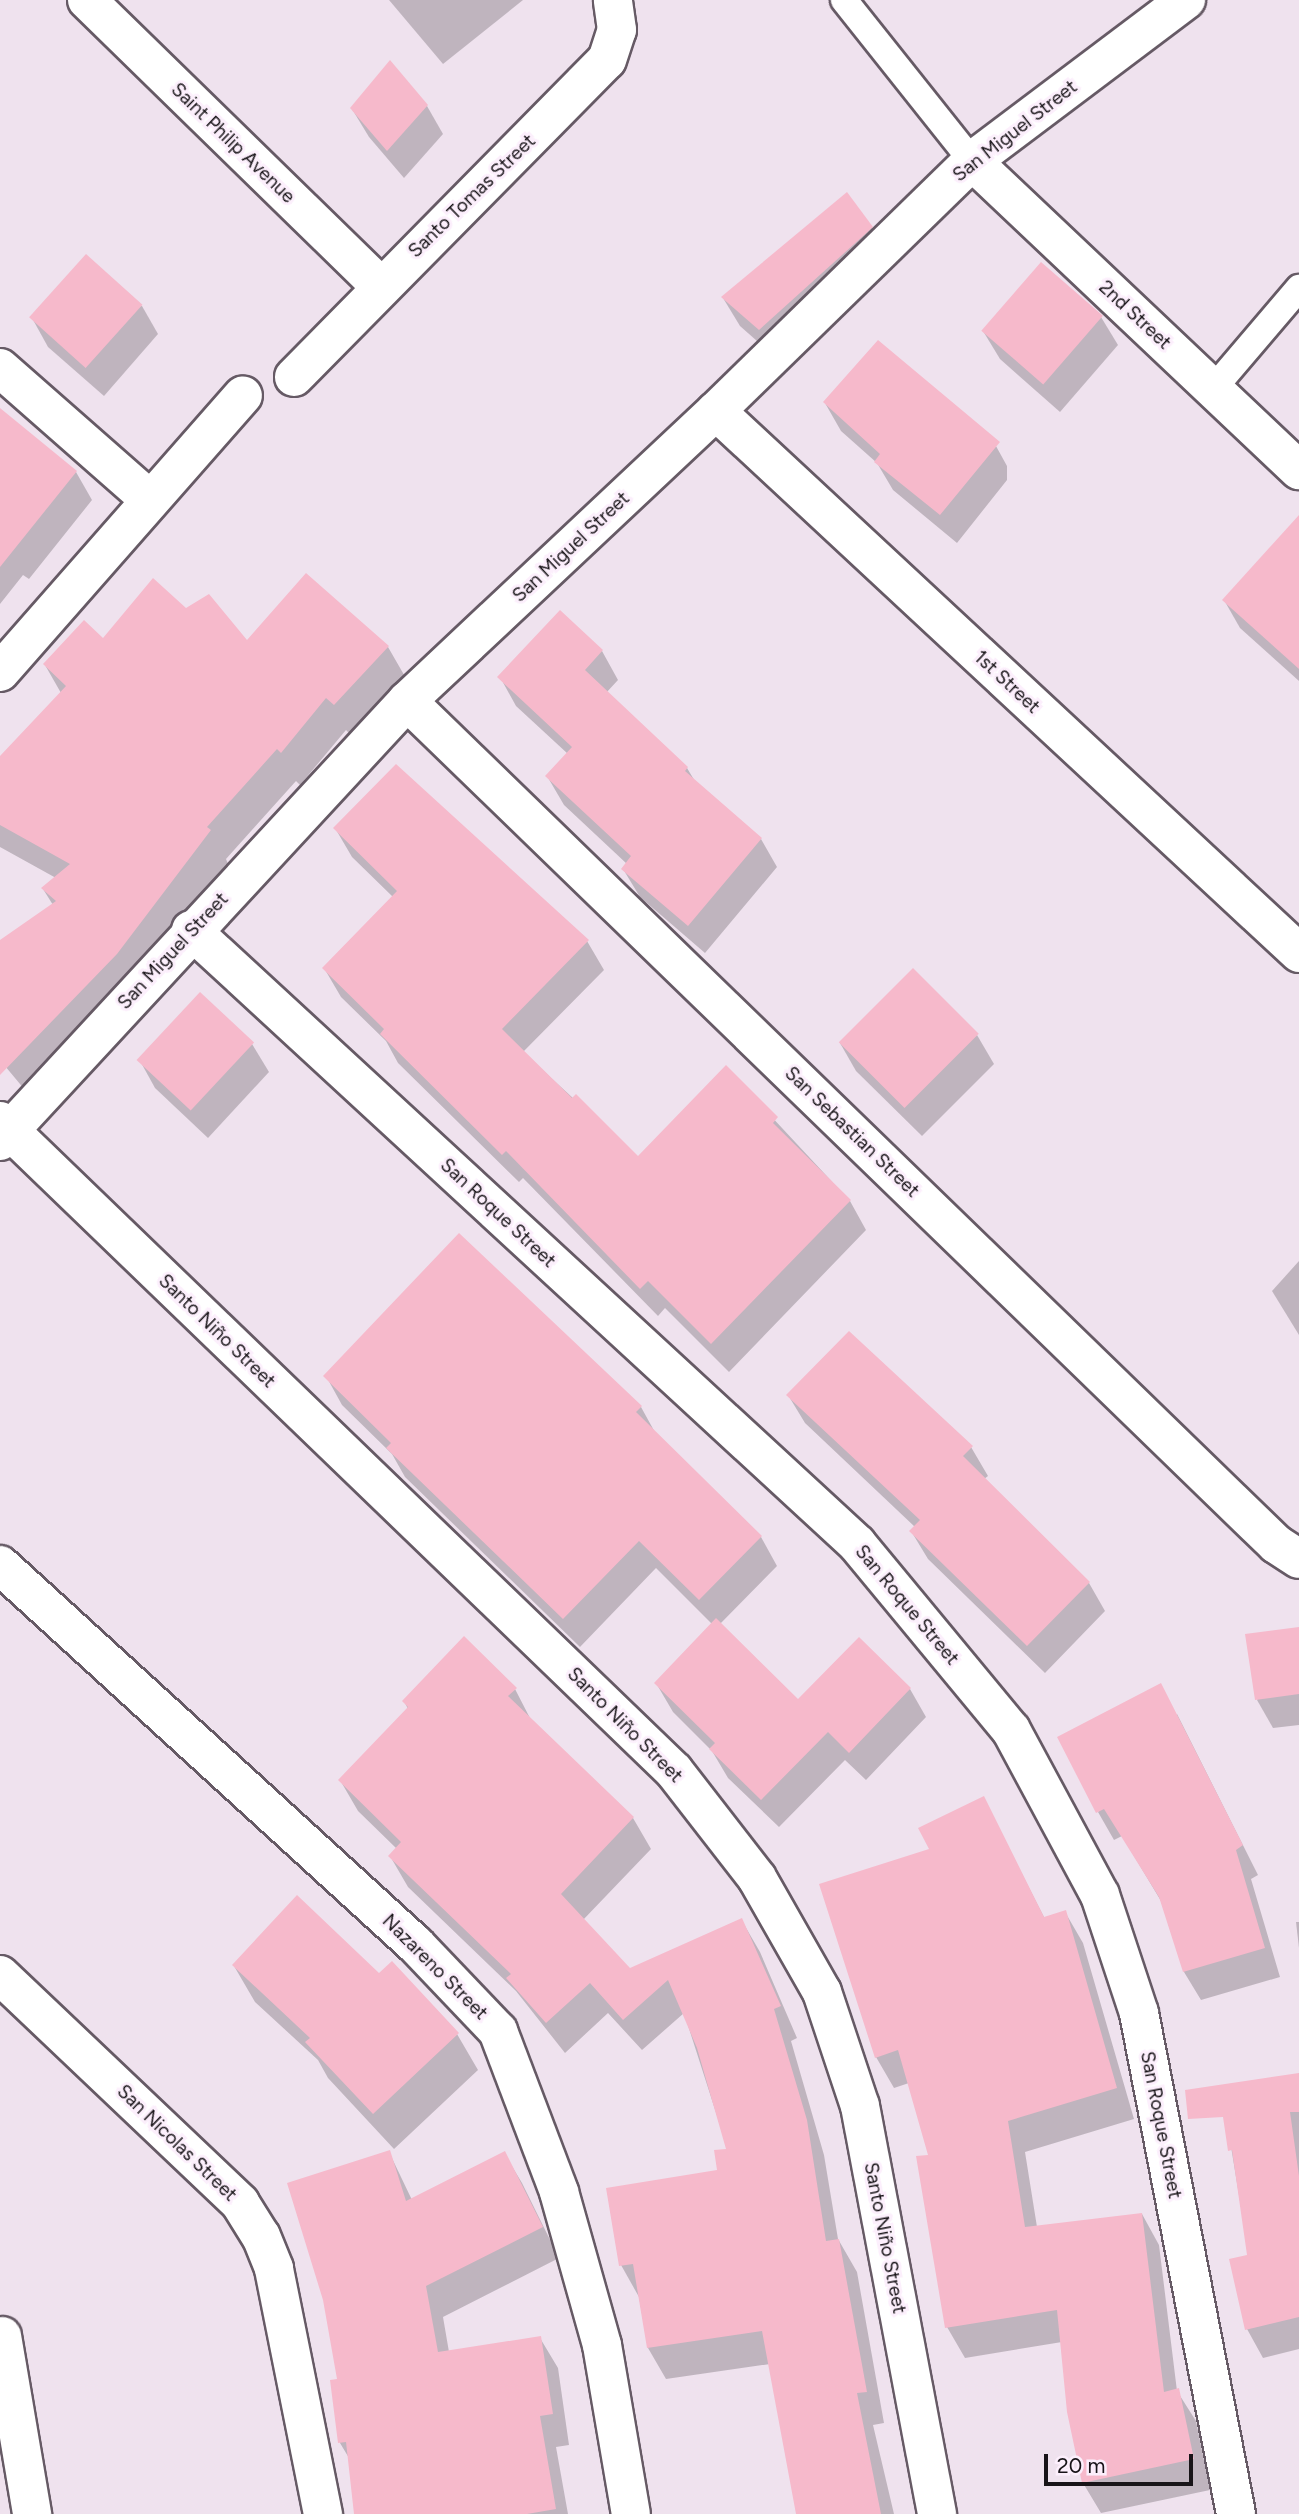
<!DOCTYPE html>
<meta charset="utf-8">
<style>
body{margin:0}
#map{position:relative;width:1299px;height:2514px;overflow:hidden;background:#efe2ee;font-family:Figtree,sans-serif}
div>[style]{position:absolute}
.shadow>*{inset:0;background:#0003}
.building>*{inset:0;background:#f6b9cb;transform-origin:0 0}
.roads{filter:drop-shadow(2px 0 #665a65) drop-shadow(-2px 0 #665a65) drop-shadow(0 2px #665a65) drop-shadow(0 -2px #665a65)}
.lane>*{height:26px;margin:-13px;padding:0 13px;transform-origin:13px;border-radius:13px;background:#fff}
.street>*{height:38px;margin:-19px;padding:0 19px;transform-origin:19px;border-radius:19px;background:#fff}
span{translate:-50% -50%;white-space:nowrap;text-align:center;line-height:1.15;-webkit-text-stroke:6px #fceffc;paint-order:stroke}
.street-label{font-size:19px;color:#181418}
.scale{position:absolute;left:1044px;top:2454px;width:149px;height:32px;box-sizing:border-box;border:4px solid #181418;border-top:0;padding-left:9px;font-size:21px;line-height:24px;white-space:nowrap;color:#181418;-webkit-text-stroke:5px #fceffc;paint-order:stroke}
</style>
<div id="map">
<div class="shadow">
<i style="clip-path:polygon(389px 0,523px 0,443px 64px)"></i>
<i style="clip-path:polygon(427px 106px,443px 134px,404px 178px,369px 137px,352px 109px)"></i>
<i style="clip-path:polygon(872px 228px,888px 257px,776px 358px,740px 326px,723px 298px)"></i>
<i style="clip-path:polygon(142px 306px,158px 334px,104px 396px,48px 347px,32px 318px)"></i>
<i style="clip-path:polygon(1101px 317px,1118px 345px,1060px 412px,1000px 359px,983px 331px)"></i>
<i style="clip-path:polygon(825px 403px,991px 437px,1007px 466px,1007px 480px,957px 543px,893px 490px,877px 463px,841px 431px)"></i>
<i style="clip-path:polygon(0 411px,76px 472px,92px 500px,29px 579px,23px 575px,0 604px)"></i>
<i style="clip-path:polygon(1299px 530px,1299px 681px,1240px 628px,1224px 600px)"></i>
<i style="clip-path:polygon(186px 611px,247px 643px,388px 647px,407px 680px,353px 737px,346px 730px,300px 785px,296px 781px,226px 859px,228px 864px,136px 987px,30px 1096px,0 1060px,0 942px,53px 905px,43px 889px,56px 878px,0 847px,0 759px,61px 693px,45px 665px)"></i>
<i style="clip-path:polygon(560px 612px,602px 651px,618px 680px,606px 693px,687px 768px,696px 783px,761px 839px,777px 867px,705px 953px,640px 897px,623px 869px,627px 864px,564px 805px,547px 776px,568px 754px,516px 706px,500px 677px)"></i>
<i style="clip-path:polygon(335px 828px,587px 941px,604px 970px,523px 1052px,638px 1158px,726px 1068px,850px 1201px,866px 1230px,729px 1372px,665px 1308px,658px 1316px,523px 1178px,519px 1182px,398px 1063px,386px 1041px,341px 997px,324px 968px,393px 897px,352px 857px)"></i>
<i style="clip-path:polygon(977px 1035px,994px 1064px,922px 1136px,856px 1071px,840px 1043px)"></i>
<i style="clip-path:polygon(252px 1044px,269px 1072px,208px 1138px,155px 1088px,139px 1059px)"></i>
<i style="clip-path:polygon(1299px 1261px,1299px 1335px,1272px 1291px)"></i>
<i style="clip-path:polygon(326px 1376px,641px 1407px,657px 1436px,761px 1537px,777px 1566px,720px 1624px,798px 1701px,910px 1689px,926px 1717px,866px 1780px,845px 1760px,779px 1827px,728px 1778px,712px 1751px,673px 1712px,656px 1683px,713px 1625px,656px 1568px,580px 1647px,405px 1477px,392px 1454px,342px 1405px)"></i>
<i style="clip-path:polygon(788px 1395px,971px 1447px,988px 1476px,984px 1479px,1089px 1583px,1105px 1611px,1045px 1673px,928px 1559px,911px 1531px,915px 1527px,805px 1423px)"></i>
<i style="clip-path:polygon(1299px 1628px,1299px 1725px,1273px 1728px,1257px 1700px)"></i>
<i style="clip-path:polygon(515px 1689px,532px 1722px,633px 1818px,651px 1849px,583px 1920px,629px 1970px,742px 1921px,760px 1952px,797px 2038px,791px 2041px,824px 2155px,838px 2239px,857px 2272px,884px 2423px,873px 2425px,894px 2514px,798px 2514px,770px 2364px,666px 2379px,648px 2348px,639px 2297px,621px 2265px,719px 2171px,728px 2150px,684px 2013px,642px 2050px,608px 2013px,565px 2053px,516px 1991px,408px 1887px,390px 1856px,397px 1849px,358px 1811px,340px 1780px,408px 1709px,404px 1701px)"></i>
<i style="clip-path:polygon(1177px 1714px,1258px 1875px,1251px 1879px,1280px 1977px,1201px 2000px,1184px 1972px,1161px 1901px,1122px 1836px,1114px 1840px,1098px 1812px)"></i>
<i style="clip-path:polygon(983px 1798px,1045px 1919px,1065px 1912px,1083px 1943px,1134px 2119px,1025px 2152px,1037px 2227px,1142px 2214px,1159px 2245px,1177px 2391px,1196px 2421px,1210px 2490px,1101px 2513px,1083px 2483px,1062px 2342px,965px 2358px,947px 2327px,930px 2156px,909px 2083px,894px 2088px,876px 2057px,931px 1850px)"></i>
<i style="clip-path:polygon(1296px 1922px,1299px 1922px,1299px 1948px)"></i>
<i style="clip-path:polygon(234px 1966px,379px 1975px,457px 2034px,478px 2070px,394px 2149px,328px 2078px,318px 2060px,255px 2002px)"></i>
<i style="clip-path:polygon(1299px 2074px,1299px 2349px,1263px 2358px,1247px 2329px,1249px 2256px,1221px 2086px)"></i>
<i style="clip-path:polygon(389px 2152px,412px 2200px,504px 2153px,522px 2183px,559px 2258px,443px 2317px,449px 2352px,540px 2338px,558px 2368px,569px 2445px,556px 2447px,568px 2514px,356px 2514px,349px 2458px,340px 2443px,339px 2381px)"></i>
</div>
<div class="building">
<i style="clip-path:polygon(390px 60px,428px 105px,387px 151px,350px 108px)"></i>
<i style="clip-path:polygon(847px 192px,873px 227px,759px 330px,721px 297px)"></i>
<i style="left:86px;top:254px;width:76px;height:85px;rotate:42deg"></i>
<i style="left:1041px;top:262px;width:82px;height:91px;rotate:41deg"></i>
<i style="clip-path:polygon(878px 340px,1000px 442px,940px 515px,874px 462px,880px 454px,823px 402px)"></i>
<i style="clip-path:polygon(0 408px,77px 471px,0 567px)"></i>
<i style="clip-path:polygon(1299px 515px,1299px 669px,1222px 600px)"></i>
<i style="clip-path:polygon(306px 573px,389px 646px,334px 705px,326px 698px,281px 753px,277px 749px,207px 827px,211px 830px,117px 954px,0 1075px,0 940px,56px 901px,41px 888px,70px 864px,0 825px,0 756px,66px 686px,43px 664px,84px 620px,103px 638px,153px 578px,186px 608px,209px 594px,247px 640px)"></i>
<i style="clip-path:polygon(560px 610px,603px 650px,585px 670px,688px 767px,685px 771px,762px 838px,688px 926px,621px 869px,631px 856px,545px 776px,572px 747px,497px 677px)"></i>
<i style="clip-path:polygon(396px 764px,589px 940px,502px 1029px,572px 1098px,576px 1094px,638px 1156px,726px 1065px,778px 1117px,773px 1123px,851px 1200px,711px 1344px,648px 1281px,640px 1289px,506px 1151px,502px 1155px,380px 1034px,384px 1029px,322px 968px,397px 891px,333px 828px)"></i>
<i style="left:913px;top:968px;width:93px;height:105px;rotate:45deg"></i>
<i style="left:200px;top:992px;width:74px;height:93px;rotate:43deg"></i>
<i style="clip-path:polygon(459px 1233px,642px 1406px,636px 1412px,762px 1536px,699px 1600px,639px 1541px,563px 1619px,386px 1448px,391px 1443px,323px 1376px)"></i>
<i style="clip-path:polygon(849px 1331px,973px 1446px,963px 1456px,1090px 1582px,1027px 1646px,909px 1531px,920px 1520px,786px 1395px)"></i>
<i style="clip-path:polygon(716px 1618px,798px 1699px,859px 1637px,911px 1688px,849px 1753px,828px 1732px,761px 1800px,709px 1749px,715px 1743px,654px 1683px)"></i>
<i style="clip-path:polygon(1299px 1627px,1299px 1694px,1255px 1700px,1245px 1634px)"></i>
<i style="clip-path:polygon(464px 1636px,517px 1688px,508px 1696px,634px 1817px,561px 1894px,630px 1968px,742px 1918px,781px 2006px,774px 2009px,807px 2120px,826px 2241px,839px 2239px,867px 2392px,857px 2393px,881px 2514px,796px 2514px,762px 2331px,647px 2348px,633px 2264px,619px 2266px,606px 2188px,717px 2170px,714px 2150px,726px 2149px,697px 2048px,668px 1980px,623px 2020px,590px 1983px,546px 2023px,506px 1978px,511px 1974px,388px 1856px,401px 1842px,338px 1780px,408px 1707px,402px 1701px)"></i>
<i style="clip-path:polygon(1161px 1683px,1243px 1845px,1236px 1850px,1265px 1948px,1183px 1972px,1159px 1897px,1104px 1809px,1096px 1813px,1057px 1737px)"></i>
<i style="clip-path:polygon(984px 1796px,1044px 1917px,1066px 1910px,1117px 2088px,1008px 2121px,1025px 2227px,1142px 2213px,1164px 2392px,1179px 2388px,1194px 2459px,1082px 2483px,1067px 2412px,1057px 2310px,945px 2328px,916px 2156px,928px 2155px,898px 2050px,875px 2058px,819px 1884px,929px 1849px,918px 1828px)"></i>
<i style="clip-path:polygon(297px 1895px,379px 1973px,392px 1961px,459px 2033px,373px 2114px,305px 2042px,310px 2038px,232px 1965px)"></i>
<i style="clip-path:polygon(1299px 2073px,1299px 2112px,1290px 2112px,1299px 2176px,1299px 2317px,1245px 2330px,1229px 2259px,1247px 2255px,1232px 2150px,1228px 2151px,1223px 2117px,1188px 2119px,1185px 2090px)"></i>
<i style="clip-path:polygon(390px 2150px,406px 2201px,505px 2151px,543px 2227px,426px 2286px,438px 2352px,541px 2336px,553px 2414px,540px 2416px,556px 2509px,527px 2514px,354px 2514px,346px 2442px,338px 2443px,330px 2380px,337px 2379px,323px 2300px,287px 2183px)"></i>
</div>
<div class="roads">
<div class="lane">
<i style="left:844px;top:0;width:206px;rotate:51.5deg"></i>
<i style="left:1213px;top:389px;width:133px;rotate:-49.6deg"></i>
</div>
<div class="street">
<i style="left:87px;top:0;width:409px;rotate:44.3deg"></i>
<i style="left:972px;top:161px;width:450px;rotate:43.4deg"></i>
<i style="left:0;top:368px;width:198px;rotate:41.3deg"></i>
<i style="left:294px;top:377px;width:445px;rotate:-45.4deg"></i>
<i style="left:607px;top:60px;width:32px;rotate:-72deg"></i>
<i style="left:617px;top:30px;width:30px;rotate:-98deg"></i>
<i style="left:716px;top:411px;width:796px;rotate:42.91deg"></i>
<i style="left:0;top:672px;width:368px;rotate:-48.7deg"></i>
<i style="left:407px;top:701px;width:1211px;rotate:44.13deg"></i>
<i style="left:1276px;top:1544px;width:27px;rotate:33deg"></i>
<i style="left:191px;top:930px;width:906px;rotate:42.67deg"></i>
<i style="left:857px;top:1544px;width:241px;rotate:50.4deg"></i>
<i style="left:1011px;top:1730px;width:187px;rotate:61.7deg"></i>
<i style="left:1100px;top:1895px;width:124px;rotate:71.7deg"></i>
<i style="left:1139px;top:2013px;width:510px;rotate:79.04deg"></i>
<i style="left:0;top:1121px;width:936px;rotate:43.96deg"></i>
<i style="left:674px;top:1771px;width:135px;rotate:52.2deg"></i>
<i style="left:757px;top:1878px;width:131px;rotate:60.3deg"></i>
<i style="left:822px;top:1992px;width:120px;rotate:71.6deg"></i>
<i style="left:860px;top:2106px;width:415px;rotate:79.3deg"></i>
<i style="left:0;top:1141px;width:599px;rotate:-47.23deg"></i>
<i style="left:407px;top:701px;width:424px;rotate:-43.2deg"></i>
<i style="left:716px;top:411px;width:358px;rotate:-44.3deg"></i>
<i style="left:972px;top:161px;width:268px;rotate:-37deg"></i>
<i style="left:0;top:1565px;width:563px;rotate:42.41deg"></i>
<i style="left:416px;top:1945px;width:119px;rotate:46.4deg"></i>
<i style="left:498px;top:2031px;width:172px;rotate:69.2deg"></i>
<i style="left:559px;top:2192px;width:159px;rotate:74.3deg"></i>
<i style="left:602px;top:2345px;width:171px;rotate:80.3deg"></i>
<i style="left:0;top:1975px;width:331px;rotate:43.5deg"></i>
<i style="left:240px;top:2203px;width:39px;rotate:58deg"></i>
<i style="left:261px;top:2236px;width:35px;rotate:68deg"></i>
<i style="left:274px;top:2269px;width:250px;rotate:78.7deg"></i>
<i style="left:2px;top:2336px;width:181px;rotate:80.4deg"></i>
</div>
</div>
<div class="street-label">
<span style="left:1015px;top:131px;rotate:-38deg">San Miguel Street</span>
<span style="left:233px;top:143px;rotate:44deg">Saint Philip Avenue</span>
<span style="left:472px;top:196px;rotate:-44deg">Santo Tomas Street</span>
<span style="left:1135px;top:315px;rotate:43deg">2nd Street</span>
<span style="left:571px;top:547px;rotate:-43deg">San Miguel Street</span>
<span style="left:1007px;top:682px;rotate:43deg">1st Street</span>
<span style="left:173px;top:951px;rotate:-47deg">San Miguel Street</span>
<span style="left:852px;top:1132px;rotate:44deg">San Sebastian Street</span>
<span style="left:498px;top:1213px;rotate:43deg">San Roque Street</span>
<span style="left:217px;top:1331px;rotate:44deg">Santo Niño Street</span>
<span style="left:907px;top:1605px;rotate:50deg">San Roque Street</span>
<span style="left:625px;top:1725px;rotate:45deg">Santo Niño Street</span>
<span style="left:435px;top:1967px;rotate:45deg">Nazareno Street</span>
<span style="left:1161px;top:2125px;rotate:79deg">San Roque Street</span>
<span style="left:177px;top:2143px;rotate:44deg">San Nicolas Street</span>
<span style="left:885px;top:2238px;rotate:79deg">Santo Niño Street</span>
</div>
<div class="scale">20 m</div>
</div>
